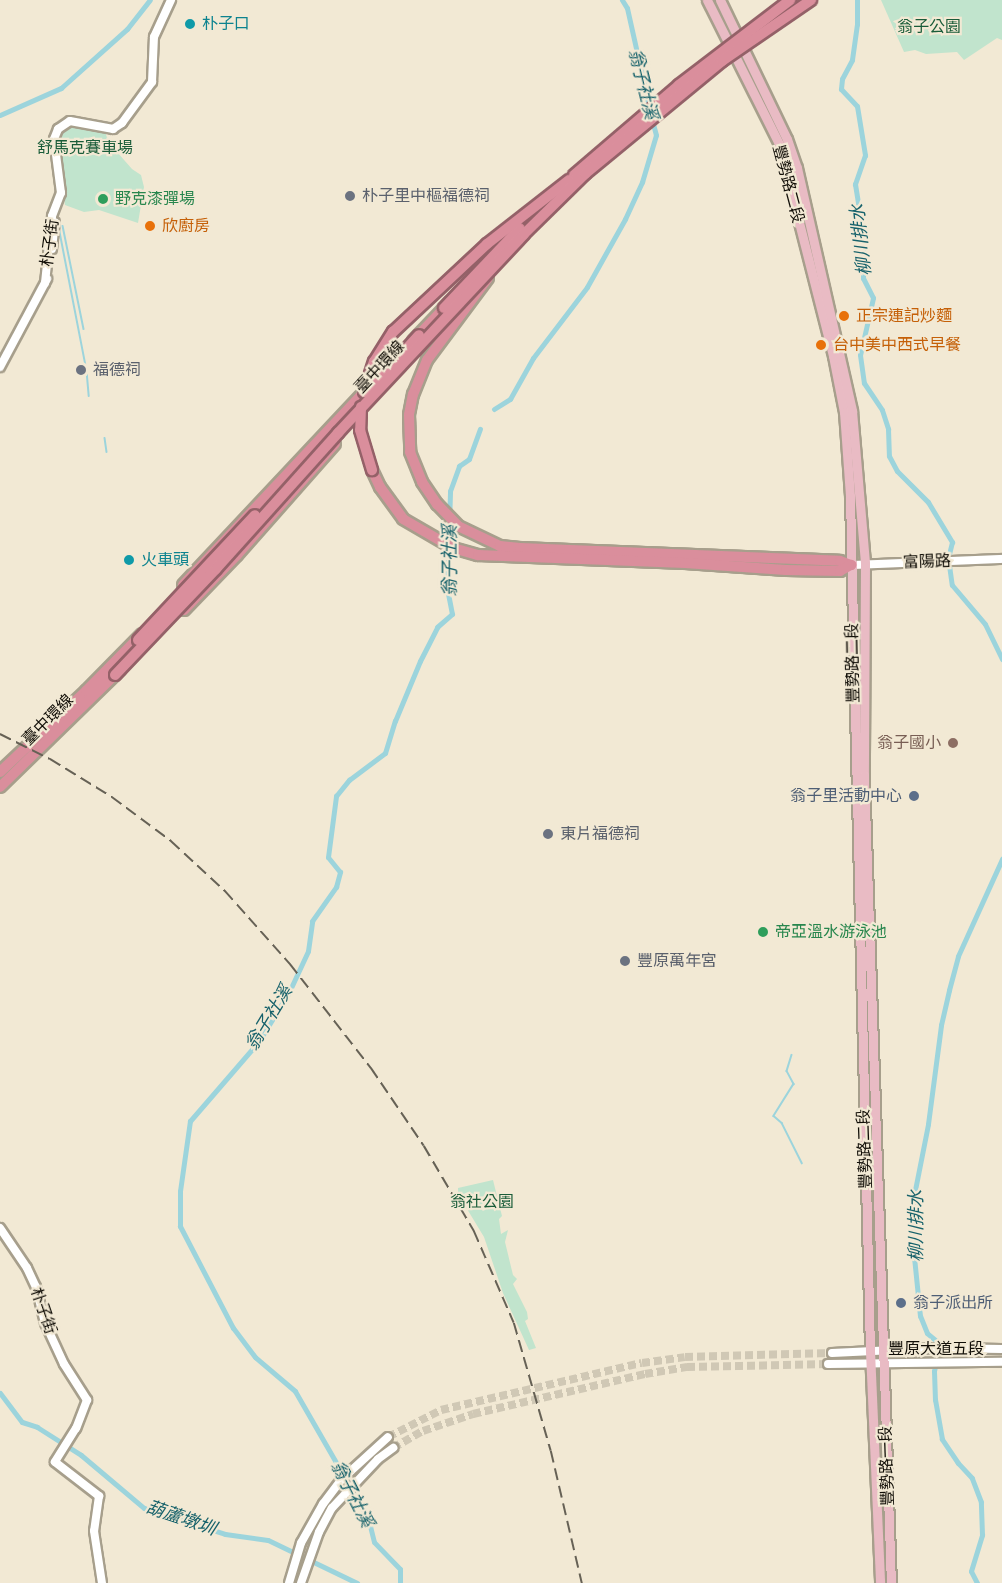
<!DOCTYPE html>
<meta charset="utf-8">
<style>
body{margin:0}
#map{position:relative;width:1002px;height:1583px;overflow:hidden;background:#f2e9d4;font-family:"Nunito Sans","Noto Sans TC",sans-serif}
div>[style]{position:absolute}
.green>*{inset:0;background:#c1e4cd}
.stream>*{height:1.5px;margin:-0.75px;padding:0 0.75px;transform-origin:0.75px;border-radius:0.75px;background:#9cd4dc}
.canal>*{height:5px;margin:-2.5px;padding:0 2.5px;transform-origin:2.5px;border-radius:2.5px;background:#9cd4dc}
.tertiary-tunnel>*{height:8px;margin-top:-4px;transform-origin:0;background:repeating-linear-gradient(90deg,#d0c8b5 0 8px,transparent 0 12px)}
.roads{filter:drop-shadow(2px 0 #a79f8c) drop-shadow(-2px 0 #a79f8c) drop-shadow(0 2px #a79f8c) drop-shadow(0 -2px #a79f8c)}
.tertiary>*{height:8px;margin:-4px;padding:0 4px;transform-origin:4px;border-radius:4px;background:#fff}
.primary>*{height:9px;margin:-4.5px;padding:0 4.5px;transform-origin:4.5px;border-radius:4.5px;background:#e9bbc4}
.motorway>*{height:10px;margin:-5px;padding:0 5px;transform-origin:5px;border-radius:5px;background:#da8e9c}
.rail>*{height:1.5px;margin-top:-0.75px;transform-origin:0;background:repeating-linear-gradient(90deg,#666155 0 12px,transparent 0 18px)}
.bridges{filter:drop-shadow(2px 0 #946168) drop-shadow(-2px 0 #946168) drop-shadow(0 2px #946168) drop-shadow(0 -2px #946168)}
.motorway-bridge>*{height:10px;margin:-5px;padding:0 5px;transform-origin:5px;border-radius:5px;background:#da8e9c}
.dots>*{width:16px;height:16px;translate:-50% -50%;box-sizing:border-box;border:3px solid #f2e9d4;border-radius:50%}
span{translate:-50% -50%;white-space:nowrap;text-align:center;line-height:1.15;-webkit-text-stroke:4.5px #f2e9d4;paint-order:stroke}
.culture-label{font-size:16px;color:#0d838f}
.left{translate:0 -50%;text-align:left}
.park-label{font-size:16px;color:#195c39}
.street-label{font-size:16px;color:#110e07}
.worship-label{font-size:16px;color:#5b616d}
.leisure-label{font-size:16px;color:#27864d}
.food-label{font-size:16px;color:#c56008}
.education-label{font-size:16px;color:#785e54}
.right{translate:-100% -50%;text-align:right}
.service-label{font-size:16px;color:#4e5e75}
.water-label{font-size:18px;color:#17626b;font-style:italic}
</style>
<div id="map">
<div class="green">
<i style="clip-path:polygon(881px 0,1002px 0,1002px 40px,997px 38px,964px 60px,957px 52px,926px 54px,915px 50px,904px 52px)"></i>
<i style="clip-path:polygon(70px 123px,108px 130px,106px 135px,110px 144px,132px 169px,141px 175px,144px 187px,138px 223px,99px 210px,84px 212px,65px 205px,55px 143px,60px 131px)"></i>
<i style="clip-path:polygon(493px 1180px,502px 1216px,499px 1219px,501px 1234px,508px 1230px,505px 1242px,513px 1275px,517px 1279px,513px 1284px,527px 1312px,528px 1319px,525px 1321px,536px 1348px,529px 1350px,503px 1293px,484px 1237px,458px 1194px,458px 1188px)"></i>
</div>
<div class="stream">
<i style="left:63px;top:226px;width:105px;rotate:78.5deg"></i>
<i style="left:59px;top:227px;width:147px;rotate:79deg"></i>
<i style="left:87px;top:371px;width:25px;rotate:85deg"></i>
<i style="left:105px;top:438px;width:14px;rotate:82deg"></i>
<i style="left:792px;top:1055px;width:17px;rotate:107deg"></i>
<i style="left:787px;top:1071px;width:15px;rotate:62deg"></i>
<i style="left:794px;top:1084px;width:38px;rotate:122deg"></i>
<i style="left:774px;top:1116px;width:11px;rotate:41deg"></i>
<i style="left:782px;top:1123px;width:45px;rotate:63.4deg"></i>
</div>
<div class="canal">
<i style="left:622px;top:0;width:9px;rotate:58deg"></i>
<i style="left:627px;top:8px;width:106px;rotate:77.4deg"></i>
<i style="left:857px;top:0;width:24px;rotate:90deg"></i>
<i style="left:857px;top:24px;width:36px;rotate:98deg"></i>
<i style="left:852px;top:60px;width:21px;rotate:118deg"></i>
<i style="left:842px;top:79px;width:10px;rotate:96deg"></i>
<i style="left:841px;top:89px;width:23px;rotate:47deg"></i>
<i style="left:857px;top:106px;width:50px;rotate:80.7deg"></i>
<i style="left:865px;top:155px;width:31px;rotate:109deg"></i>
<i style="left:855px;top:184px;width:51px;rotate:80.9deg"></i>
<i style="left:863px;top:234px;width:44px;rotate:90deg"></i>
<i style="left:863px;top:278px;width:22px;rotate:63deg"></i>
<i style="left:873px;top:298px;width:58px;rotate:102.8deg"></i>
<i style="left:860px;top:355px;width:28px;rotate:82deg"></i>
<i style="left:864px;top:383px;width:32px;rotate:56deg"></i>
<i style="left:882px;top:410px;width:20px;rotate:72deg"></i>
<i style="left:888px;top:429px;width:27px;rotate:88deg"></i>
<i style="left:889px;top:456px;width:17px;rotate:62deg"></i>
<i style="left:897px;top:471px;width:44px;rotate:45deg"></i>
<i style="left:928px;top:502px;width:47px;rotate:59deg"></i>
<i style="left:952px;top:542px;width:16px;rotate:104deg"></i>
<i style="left:948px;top:558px;width:27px;rotate:82deg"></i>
<i style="left:952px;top:585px;width:51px;rotate:49.8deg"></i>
<i style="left:985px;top:624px;width:39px;rotate:64deg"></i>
<i style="left:0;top:115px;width:67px;rotate:-23.9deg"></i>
<i style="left:61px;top:88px;width:89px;rotate:-41.8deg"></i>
<i style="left:127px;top:29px;width:37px;rotate:-52deg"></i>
<i style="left:494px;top:409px;width:19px;rotate:-32deg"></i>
<i style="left:510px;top:399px;width:47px;rotate:-60.7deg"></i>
<i style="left:533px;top:358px;width:89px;rotate:-52.7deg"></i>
<i style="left:587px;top:287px;width:78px;rotate:-60.8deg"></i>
<i style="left:625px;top:219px;width:41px;rotate:-65.3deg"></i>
<i style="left:642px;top:182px;width:49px;rotate:-73.4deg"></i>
<i style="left:656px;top:135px;width:16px;rotate:-105deg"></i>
<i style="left:0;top:1393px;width:36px;rotate:53deg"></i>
<i style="left:22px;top:1422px;width:16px;rotate:18deg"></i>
<i style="left:37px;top:1427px;width:52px;rotate:32.5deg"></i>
<i style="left:81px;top:1455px;width:82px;rotate:40.1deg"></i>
<i style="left:144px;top:1508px;width:85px;rotate:17.8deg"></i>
<i style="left:225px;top:1534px;width:43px;rotate:7.9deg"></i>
<i style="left:268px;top:1540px;width:99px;rotate:25.8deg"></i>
<i style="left:400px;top:1583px;width:14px;rotate:-90deg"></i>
<i style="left:400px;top:1569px;width:37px;rotate:-134deg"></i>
<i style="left:374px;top:1542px;width:25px;rotate:-104deg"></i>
<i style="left:368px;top:1518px;width:146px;rotate:-119.9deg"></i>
<i style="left:295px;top:1391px;width:52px;rotate:-139.6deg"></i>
<i style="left:255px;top:1357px;width:36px;rotate:-127deg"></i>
<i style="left:233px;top:1328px;width:115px;rotate:-117.5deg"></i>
<i style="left:180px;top:1226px;width:35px;rotate:-90deg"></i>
<i style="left:180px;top:1191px;width:71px;rotate:-81.9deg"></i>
<i style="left:190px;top:1121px;width:106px;rotate:-49.2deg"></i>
<i style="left:259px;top:1041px;width:57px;rotate:-58.5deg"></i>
<i style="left:289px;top:992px;width:45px;rotate:-65.1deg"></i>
<i style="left:308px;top:951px;width:30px;rotate:-82deg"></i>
<i style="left:312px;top:921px;width:42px;rotate:-54.8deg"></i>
<i style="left:336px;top:887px;width:16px;rotate:-75deg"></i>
<i style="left:340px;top:872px;width:19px;rotate:-129deg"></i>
<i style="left:328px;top:857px;width:62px;rotate:-82.5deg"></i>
<i style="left:336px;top:796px;width:21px;rotate:-51deg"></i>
<i style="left:349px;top:780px;width:45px;rotate:-36.9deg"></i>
<i style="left:385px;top:753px;width:34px;rotate:-73deg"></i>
<i style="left:395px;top:721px;width:65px;rotate:-67.4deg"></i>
<i style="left:420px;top:661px;width:38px;rotate:-63deg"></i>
<i style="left:437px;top:627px;width:20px;rotate:-41deg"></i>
<i style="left:452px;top:614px;width:26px;rotate:-101deg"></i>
<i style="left:447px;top:588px;width:97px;rotate:-88.2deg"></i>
<i style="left:450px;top:491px;width:27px;rotate:-70deg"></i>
<i style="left:459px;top:466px;width:12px;rotate:-35deg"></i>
<i style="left:469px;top:459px;width:32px;rotate:-70deg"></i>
<i style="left:977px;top:1583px;width:13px;rotate:-117deg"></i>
<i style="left:971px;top:1571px;width:38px;rotate:-73deg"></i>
<i style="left:982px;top:1535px;width:33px;rotate:-92deg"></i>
<i style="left:981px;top:1502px;width:26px;rotate:-111deg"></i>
<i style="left:972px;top:1478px;width:21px;rotate:-133deg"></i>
<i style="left:958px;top:1463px;width:29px;rotate:-124deg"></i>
<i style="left:942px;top:1439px;width:40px;rotate:-100deg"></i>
<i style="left:935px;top:1400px;width:29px;rotate:-92deg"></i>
<i style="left:934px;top:1371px;width:28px;rotate:-77deg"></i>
<i style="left:940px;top:1344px;width:17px;rotate:-140deg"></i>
<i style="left:927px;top:1333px;width:18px;rotate:-112deg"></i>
<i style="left:920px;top:1316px;width:69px;rotate:-95.8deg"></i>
<i style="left:913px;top:1247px;width:52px;rotate:-88.9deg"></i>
<i style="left:914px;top:1195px;width:72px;rotate:-78.8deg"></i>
<i style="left:928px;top:1124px;width:100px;rotate:-82.5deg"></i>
<i style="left:941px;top:1025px;width:36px;rotate:-77deg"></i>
<i style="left:949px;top:990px;width:35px;rotate:-75deg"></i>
<i style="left:958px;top:956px;width:107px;rotate:-65.6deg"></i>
</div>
<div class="tertiary-tunnel">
<i style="left:388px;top:1437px;width:59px;rotate:-27deg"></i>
<i style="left:441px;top:1410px;width:206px;rotate:-13.2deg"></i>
<i style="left:642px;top:1363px;width:43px;rotate:-7.9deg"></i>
<i style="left:685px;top:1357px;width:147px;rotate:-1.6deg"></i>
<i style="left:393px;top:1448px;width:34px;rotate:-30deg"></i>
<i style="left:423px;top:1431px;width:53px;rotate:-18.8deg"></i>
<i style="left:473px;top:1414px;width:177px;rotate:-13.1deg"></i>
<i style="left:645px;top:1374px;width:43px;rotate:-9.5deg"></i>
<i style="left:687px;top:1367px;width:141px;rotate:-1.2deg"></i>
</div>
<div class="roads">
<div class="tertiary">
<i style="left:52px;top:249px;width:27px;rotate:-84deg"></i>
<i style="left:45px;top:283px;width:67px;rotate:-84deg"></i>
<i style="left:52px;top:216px;width:25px;rotate:-69deg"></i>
<i style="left:61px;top:193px;width:54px;rotate:-97.4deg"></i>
<i style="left:54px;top:139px;width:11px;rotate:-68deg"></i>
<i style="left:58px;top:129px;width:14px;rotate:-34deg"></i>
<i style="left:70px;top:121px;width:44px;rotate:10.5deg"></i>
<i style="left:113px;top:129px;width:11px;rotate:-34deg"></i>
<i style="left:122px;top:123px;width:51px;rotate:-53.8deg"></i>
<i style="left:152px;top:82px;width:45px;rotate:-87.5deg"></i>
<i style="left:154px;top:37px;width:41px;rotate:-65.3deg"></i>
<i style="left:0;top:367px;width:100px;rotate:-61.9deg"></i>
<i style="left:851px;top:565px;width:151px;rotate:-2.3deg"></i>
<i style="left:0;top:1228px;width:48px;rotate:56deg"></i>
<i style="left:27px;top:1268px;width:21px;rotate:65deg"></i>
<i style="left:36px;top:1287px;width:37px;rotate:76deg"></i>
<i style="left:45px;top:1323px;width:45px;rotate:65.1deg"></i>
<i style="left:64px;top:1364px;width:43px;rotate:57.4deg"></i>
<i style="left:87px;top:1400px;width:30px;rotate:111deg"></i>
<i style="left:76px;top:1428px;width:40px;rotate:122deg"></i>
<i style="left:55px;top:1462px;width:56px;rotate:37.7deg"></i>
<i style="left:99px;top:1496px;width:35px;rotate:98deg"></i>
<i style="left:94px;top:1531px;width:53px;rotate:81.3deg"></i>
<i style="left:832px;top:1353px;width:104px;rotate:-2.8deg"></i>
<i style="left:936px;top:1348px;width:66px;rotate:0.9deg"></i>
<i style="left:828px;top:1364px;width:174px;rotate:-0.7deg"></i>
<i style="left:289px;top:1583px;width:42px;rotate:-73.3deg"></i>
<i style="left:301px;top:1543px;width:45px;rotate:-60.6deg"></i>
<i style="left:323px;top:1504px;width:31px;rotate:-53deg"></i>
<i style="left:342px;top:1479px;width:62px;rotate:-42.4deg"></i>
<i style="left:301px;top:1583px;width:54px;rotate:-70.6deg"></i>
<i style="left:319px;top:1532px;width:27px;rotate:-62deg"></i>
<i style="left:332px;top:1508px;width:67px;rotate:-46.8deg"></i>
<i style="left:378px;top:1459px;width:19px;rotate:-36deg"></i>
</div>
<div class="primary">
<i style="left:707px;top:0;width:161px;rotate:63.4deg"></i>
<i style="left:779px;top:144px;width:219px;rotate:75.7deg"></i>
<i style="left:833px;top:356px;width:57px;rotate:78.9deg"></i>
<i style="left:844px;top:412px;width:84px;rotate:85.9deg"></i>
<i style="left:850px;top:496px;width:855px;rotate:88.66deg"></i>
<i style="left:870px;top:1351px;width:232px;rotate:87.5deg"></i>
<i style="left:720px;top:0;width:154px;rotate:64.3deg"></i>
<i style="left:787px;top:139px;width:31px;rotate:71deg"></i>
<i style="left:797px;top:168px;width:249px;rotate:77.2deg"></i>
<i style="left:852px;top:411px;width:153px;rotate:85.1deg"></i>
<i style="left:865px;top:563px;width:212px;rotate:90.3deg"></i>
<i style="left:864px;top:775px;width:808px;rotate:88.09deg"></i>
</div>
<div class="motorway">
<i style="left:513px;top:234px;width:35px;rotate:-45deg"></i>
<i style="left:488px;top:278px;width:102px;rotate:126.6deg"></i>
<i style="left:427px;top:360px;width:37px;rotate:112deg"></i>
<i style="left:413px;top:394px;width:21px;rotate:101deg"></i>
<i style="left:409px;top:415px;width:37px;rotate:88deg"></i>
<i style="left:410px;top:452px;width:32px;rotate:68deg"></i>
<i style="left:422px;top:482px;width:27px;rotate:56deg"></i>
<i style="left:437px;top:504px;width:30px;rotate:46deg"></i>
<i style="left:458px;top:526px;width:47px;rotate:25.5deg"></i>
<i style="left:500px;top:546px;width:20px;rotate:6deg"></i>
<i style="left:520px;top:548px;width:320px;rotate:2.3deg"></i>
<i style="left:840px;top:561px;width:12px;rotate:20deg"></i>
<i style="left:413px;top:341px;width:54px;rotate:-46.5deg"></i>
<i style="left:372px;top:470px;width:19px;rotate:65deg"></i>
<i style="left:380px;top:487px;width:39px;rotate:54deg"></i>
<i style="left:403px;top:519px;width:58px;rotate:30.1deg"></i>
<i style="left:453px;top:548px;width:26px;rotate:16deg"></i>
<i style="left:478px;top:555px;width:207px;rotate:2.2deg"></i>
<i style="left:685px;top:563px;width:101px;rotate:4deg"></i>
<i style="left:786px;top:570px;width:54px;rotate:1.1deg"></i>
<i style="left:840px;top:571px;width:13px;rotate:-29deg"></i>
<i style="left:183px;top:585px;width:272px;rotate:-46.8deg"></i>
<i style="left:184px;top:610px;width:76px;rotate:-46.1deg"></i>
<i style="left:237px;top:555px;width:148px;rotate:-48.6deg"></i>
<i style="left:0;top:772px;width:118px;rotate:-43.3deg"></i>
<i style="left:86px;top:691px;width:80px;rotate:-45.5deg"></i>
<i style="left:0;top:787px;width:168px;rotate:-44.3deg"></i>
</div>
</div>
<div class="rail">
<i style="left:0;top:734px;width:56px;rotate:26.6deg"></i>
<i style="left:50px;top:759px;width:73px;rotate:31.5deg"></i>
<i style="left:112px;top:797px;width:74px;rotate:36.7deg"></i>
<i style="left:171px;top:841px;width:74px;rotate:42.8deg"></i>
<i style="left:225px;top:891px;width:98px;rotate:48.3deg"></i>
<i style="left:290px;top:964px;width:132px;rotate:52.1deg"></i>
<i style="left:371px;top:1068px;width:94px;rotate:55.8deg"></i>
<i style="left:424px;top:1146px;width:99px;rotate:59.5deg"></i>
<i style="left:474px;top:1231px;width:100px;rotate:66.5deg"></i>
<i style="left:514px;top:1323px;width:133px;rotate:73.9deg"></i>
<i style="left:551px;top:1451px;width:136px;rotate:76.8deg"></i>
</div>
<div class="bridges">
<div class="motorway-bridge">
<i style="left:574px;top:175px;width:138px;rotate:-40.6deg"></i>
<i style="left:679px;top:85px;width:140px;rotate:-37.4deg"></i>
<i style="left:444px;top:308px;width:110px;rotate:-46.5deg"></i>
<i style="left:364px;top:392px;width:32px;rotate:-72deg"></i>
<i style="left:374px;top:362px;width:36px;rotate:-58deg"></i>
<i style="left:393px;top:332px;width:129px;rotate:-43.1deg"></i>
<i style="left:487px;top:244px;width:104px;rotate:-38deg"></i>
<i style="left:367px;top:392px;width:77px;rotate:-47.6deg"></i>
<i style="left:361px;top:407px;width:23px;rotate:92deg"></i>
<i style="left:360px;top:430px;width:42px;rotate:73.3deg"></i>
<i style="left:138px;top:640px;width:171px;rotate:-46.9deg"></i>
<i style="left:115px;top:675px;width:146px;rotate:-46.4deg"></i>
<i style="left:216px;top:569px;width:183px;rotate:-48.1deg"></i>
<i style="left:338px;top:433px;width:272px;rotate:-46.9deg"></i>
<i style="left:524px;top:234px;width:86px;rotate:-44.5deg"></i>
<i style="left:585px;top:174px;width:178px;rotate:-39.5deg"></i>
<i style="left:722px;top:61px;width:108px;rotate:-34.4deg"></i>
</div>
</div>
<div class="dots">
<i style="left:190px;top:24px;background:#0f9aa8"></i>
<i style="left:350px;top:196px;background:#6b7280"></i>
<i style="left:103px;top:199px;background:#2e9e5b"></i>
<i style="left:150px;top:226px;background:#e8710a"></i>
<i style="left:844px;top:316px;background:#e8710a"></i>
<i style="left:821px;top:345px;background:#e8710a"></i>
<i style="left:81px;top:370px;background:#6b7280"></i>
<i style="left:129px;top:560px;background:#0f9aa8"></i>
<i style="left:953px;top:743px;background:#8d6e63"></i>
<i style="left:914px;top:796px;background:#5c6f8a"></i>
<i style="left:548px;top:834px;background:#6b7280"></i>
<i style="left:763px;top:932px;background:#2e9e5b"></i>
<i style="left:625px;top:961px;background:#6b7280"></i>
<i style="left:901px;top:1303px;background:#5c6f8a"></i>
</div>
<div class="culture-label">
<span class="left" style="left:202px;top:24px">朴子口</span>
<span class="left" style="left:141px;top:560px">火車頭</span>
</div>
<div class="park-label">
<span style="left:929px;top:27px">翁子公園</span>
<span style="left:85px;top:148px">舒馬克賽車場</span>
<span style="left:482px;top:1202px">翁社公園</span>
</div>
<div class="street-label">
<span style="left:788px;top:184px;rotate:75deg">豐勢路二段</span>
<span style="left:50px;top:243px;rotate:-82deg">朴子街</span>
<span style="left:380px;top:367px;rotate:-47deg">臺中環線</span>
<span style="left:927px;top:562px;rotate:-2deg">富陽路</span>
<span style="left:853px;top:663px;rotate:-91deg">豐勢路二段</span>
<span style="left:48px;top:720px;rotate:-45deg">臺中環線</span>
<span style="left:865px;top:1149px;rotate:-92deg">豐勢路二段</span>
<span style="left:43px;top:1311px;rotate:71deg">朴子街</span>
<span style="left:936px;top:1349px">豐原大道五段</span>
<span style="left:887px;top:1466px;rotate:-92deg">豐勢路一段</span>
</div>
<div class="worship-label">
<span class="left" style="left:362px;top:196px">朴子里中樞福德祠</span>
<span class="left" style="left:93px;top:370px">福德祠</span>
<span class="left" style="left:560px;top:834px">東片福德祠</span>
<span class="left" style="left:637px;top:961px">豐原萬年宮</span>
</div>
<div class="leisure-label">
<span class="left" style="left:115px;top:199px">野克漆彈場</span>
<span class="left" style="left:775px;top:932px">帝亞溫水游泳池</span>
</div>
<div class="food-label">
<span class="left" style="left:162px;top:226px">欣廚房</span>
<span class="left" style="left:856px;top:316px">正宗連記炒麵</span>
<span class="left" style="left:833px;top:345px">台中美中西式早餐</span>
</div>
<div class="education-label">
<span class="right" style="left:941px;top:743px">翁子國小</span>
</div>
<div class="service-label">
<span class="right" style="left:902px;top:796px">翁子里活動中心</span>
<span class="left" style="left:913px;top:1303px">翁子派出所</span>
</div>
<div class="water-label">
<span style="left:643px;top:84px;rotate:76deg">翁子社溪</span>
<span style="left:861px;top:240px;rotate:-96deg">柳川排水</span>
<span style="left:450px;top:561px;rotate:-90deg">翁子社溪</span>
<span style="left:269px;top:1018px;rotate:-59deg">翁子社溪</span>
<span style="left:916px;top:1226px;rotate:-90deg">柳川排水</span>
<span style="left:352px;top:1494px;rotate:63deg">翁子社溪</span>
<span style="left:181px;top:1518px;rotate:19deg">葫蘆墩圳</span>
</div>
</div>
